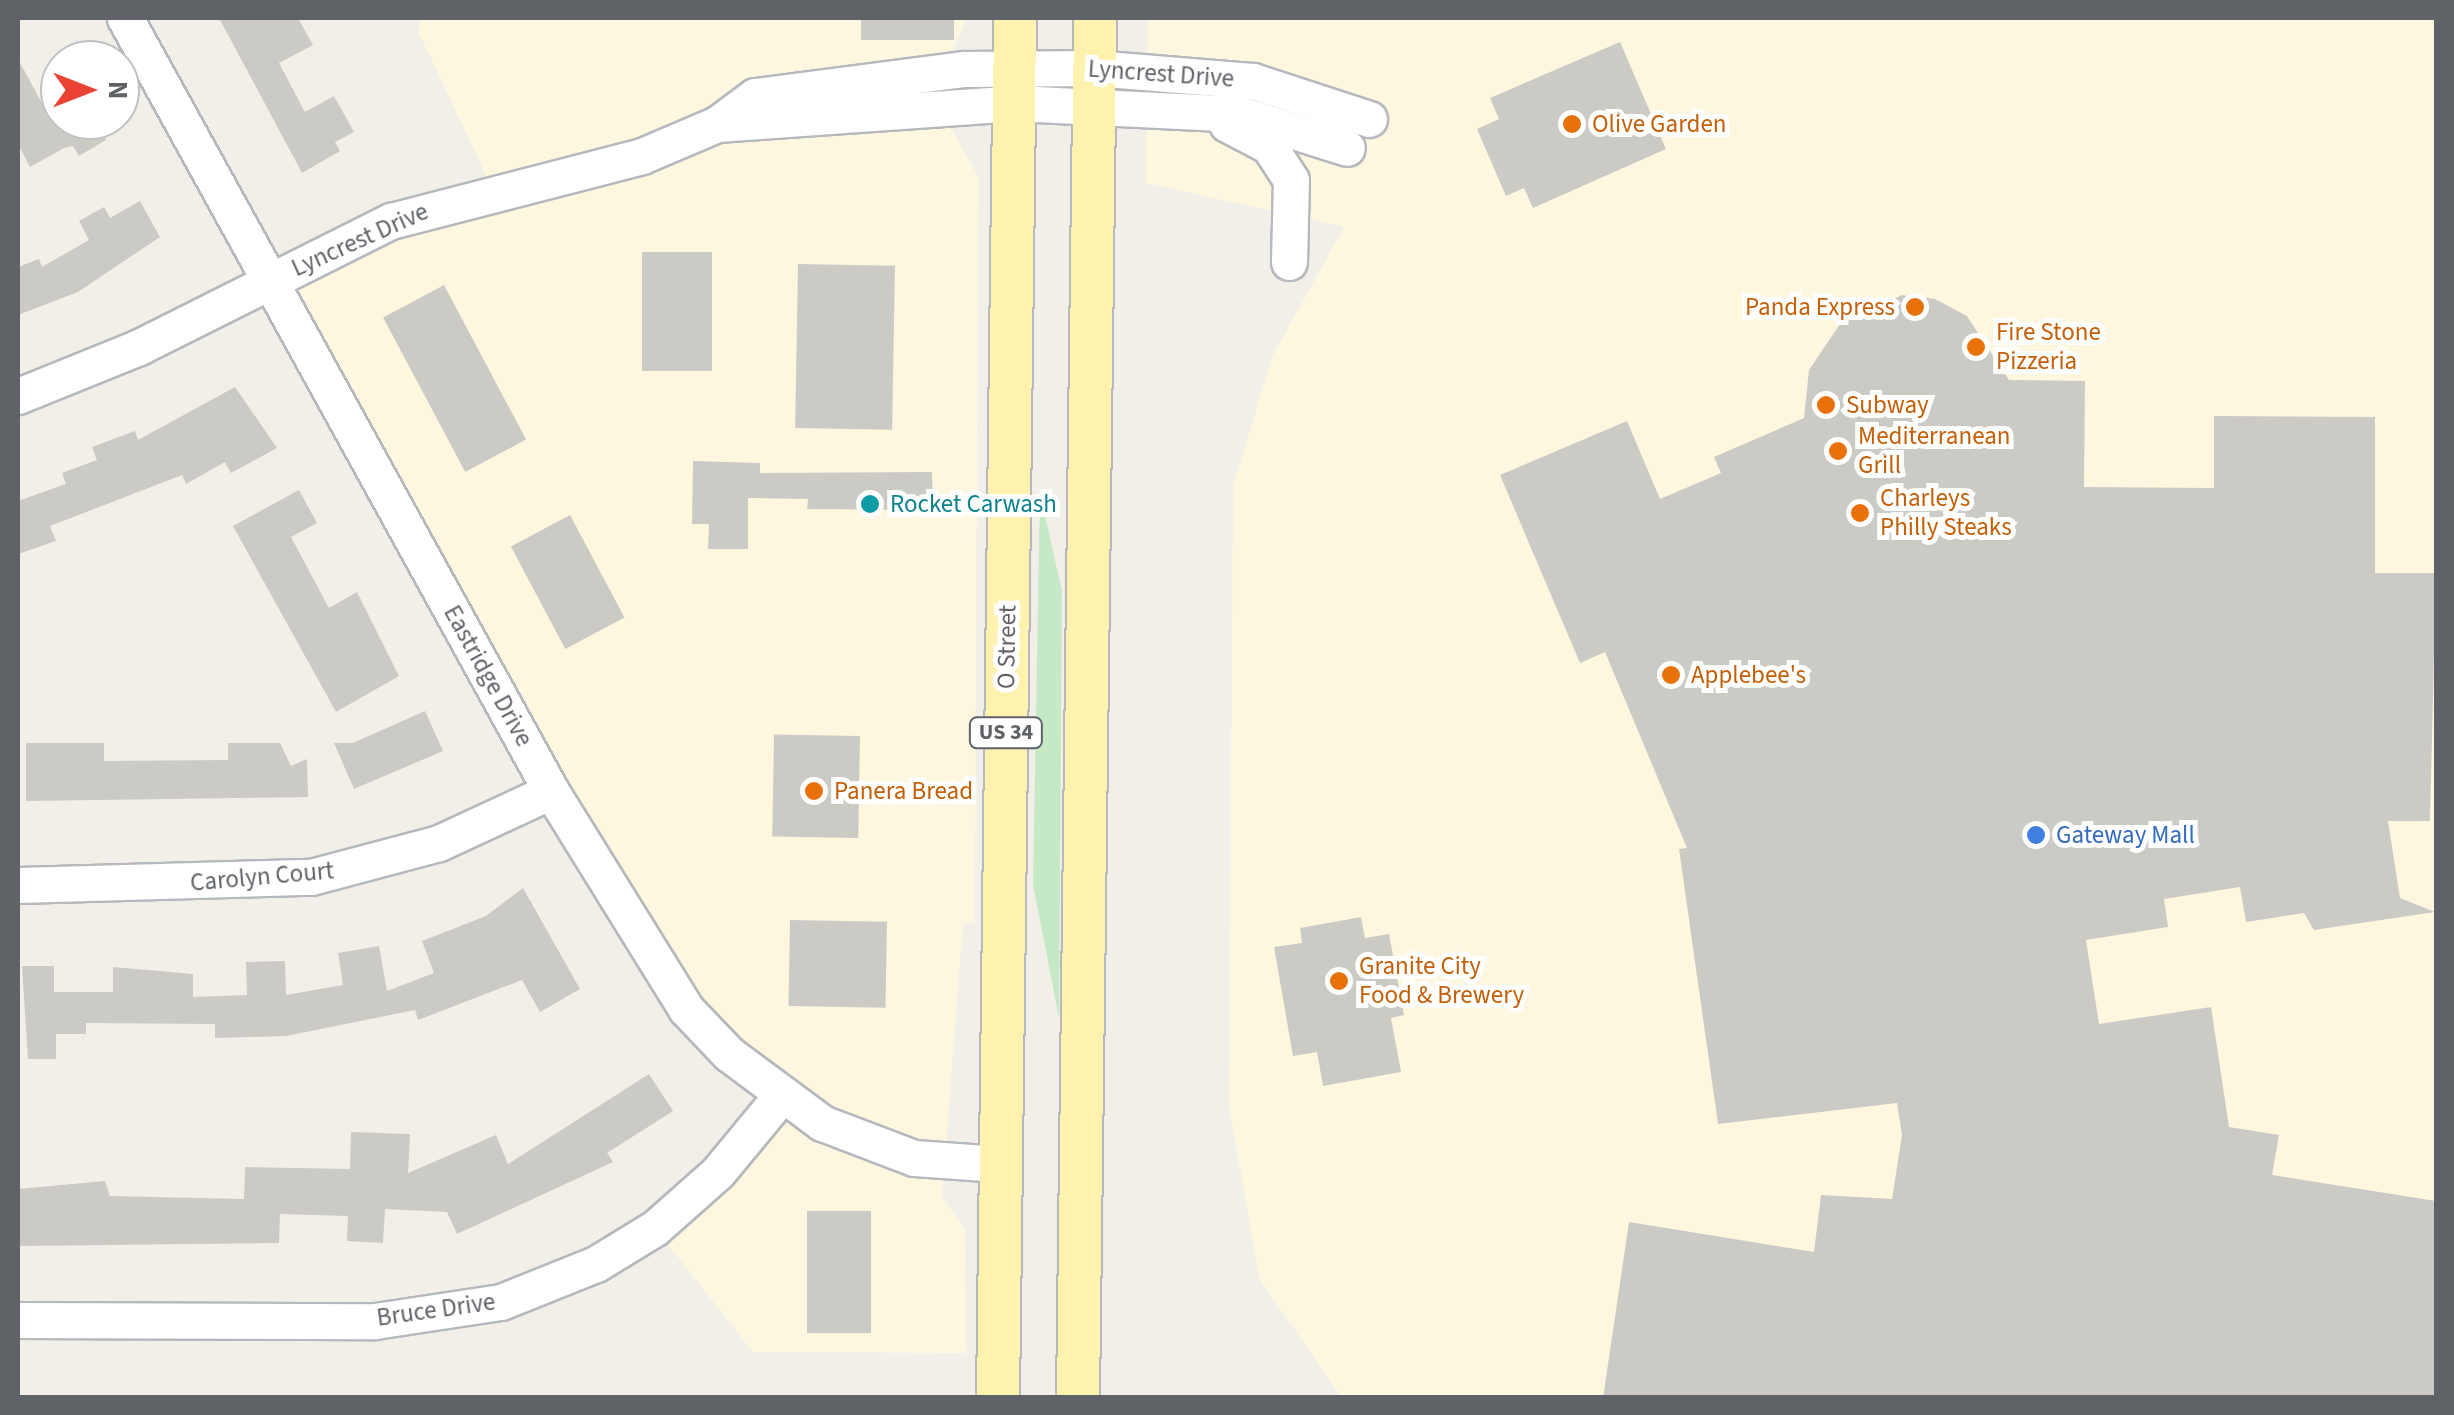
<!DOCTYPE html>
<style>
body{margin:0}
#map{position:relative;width:2454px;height:1415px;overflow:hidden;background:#f1efe8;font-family:"Source Sans 3",sans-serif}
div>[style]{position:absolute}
.commercial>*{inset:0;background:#fef7e0}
.green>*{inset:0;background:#c5e8c5}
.building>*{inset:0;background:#cccac5;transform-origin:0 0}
.roads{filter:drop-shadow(2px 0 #b5b8bc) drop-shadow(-2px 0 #b5b8bc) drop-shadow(0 2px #b5b8bc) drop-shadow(0 -2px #b5b8bc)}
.minor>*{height:35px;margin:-17.5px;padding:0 17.5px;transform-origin:17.5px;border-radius:17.5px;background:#fff}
.major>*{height:42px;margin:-21px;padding:0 21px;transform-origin:21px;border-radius:21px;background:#fff2af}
.dots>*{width:28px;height:28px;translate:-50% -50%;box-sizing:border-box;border:5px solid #fff;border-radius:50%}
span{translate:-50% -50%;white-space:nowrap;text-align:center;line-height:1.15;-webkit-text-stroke:10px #fff;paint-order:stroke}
.shield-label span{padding:2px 8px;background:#fff;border:2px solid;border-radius:8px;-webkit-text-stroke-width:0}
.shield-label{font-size:22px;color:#5f6368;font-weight:700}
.street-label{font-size:25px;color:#5f6368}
.food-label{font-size:25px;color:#c56008}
.left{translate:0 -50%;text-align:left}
.right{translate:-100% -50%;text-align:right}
.culture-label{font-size:25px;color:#0d838f}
.shop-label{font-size:25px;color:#366cbe}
.frame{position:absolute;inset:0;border:20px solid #5f6368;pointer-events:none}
.north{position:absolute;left:40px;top:40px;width:100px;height:100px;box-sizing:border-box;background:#fff;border:2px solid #bfc1c3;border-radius:50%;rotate:90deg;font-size:28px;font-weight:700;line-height:40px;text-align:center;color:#5f6368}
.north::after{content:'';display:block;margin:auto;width:35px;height:45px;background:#ea4335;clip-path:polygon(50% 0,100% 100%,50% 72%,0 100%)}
</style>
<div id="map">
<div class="commercial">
<i style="clip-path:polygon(420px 18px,967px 18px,943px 71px,877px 80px,937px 104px,978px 176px,975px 923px,963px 924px,942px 1197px,965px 1230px,966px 1353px,753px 1352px,655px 1228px,779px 1097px,707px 1033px,272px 281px,493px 190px,419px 33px)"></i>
<i style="clip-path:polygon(1148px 18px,2436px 18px,2436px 1397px,1341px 1397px,1259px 1278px,1229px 1104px,1233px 487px,1272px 357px,1344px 227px,1146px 183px)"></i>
</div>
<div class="green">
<i style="clip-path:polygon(1040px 494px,1062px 591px,1059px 1018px,1033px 884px)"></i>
</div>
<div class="building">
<i style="clip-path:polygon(219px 18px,298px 18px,313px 45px,279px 63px,305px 112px,334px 96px,354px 132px,335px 142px,340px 151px,302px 173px)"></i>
<i style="left:861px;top:18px;width:93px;height:22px"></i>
<i style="clip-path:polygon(1620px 42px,1666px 149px,1533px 208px,1524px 188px,1506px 196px,1477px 129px,1499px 119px,1490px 98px)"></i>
<i style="clip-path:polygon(18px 59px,51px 120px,95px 120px,106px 140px,79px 156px,73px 146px,64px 148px,30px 167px,18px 144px)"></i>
<i style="clip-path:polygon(140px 201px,160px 237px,78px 292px,18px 315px,18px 267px,39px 259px,42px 267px,89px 240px,79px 221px,104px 207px,110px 218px)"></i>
<i style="left:642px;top:252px;width:70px;height:119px"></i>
<i style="left:798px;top:264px;width:97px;height:164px;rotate:1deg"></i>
<i style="left:444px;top:285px;width:175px;height:69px;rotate:62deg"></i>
<i style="clip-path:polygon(1902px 295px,1935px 299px,1967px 316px,2009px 380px,2085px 381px,2084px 487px,2214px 488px,2214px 416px,2375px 417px,2375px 573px,2436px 573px,2430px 821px,2388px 821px,2400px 898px,2435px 912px,2314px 930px,2304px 913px,2246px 922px,2240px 887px,2164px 899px,2168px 927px,2086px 940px,2099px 1024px,2211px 1007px,2229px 1127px,2279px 1135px,2272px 1175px,2436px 1201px,2436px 1398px,1603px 1398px,1629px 1222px,1814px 1252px,1821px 1195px,1892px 1199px,1902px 1135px,1897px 1103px,1718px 1124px,1679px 849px,1687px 848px,1605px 652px,1580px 663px,1500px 475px,1627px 421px,1660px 499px,1721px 473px,1714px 457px,1804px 418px,1809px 370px,1840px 324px)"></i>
<i style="clip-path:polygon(235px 387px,277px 448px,231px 473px,225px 462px,186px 484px,182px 475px,50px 526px,56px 541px,18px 554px,18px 501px,66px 484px,62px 473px,97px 460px,92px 447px,135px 431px,138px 440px)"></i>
<i style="clip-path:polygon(693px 461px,760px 463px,760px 473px,932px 472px,933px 510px,807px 509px,808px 499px,748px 498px,748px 549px,708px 549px,709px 524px,692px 524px)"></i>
<i style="clip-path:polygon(299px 490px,317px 523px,291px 537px,329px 608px,357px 592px,399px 676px,336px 712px,233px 526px)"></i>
<i style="left:570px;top:515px;width:116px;height:67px;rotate:62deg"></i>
<i style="clip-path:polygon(425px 711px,443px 751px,354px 789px,334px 743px,353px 743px)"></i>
<i style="left:860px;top:736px;width:102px;height:86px;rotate:91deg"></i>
<i style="clip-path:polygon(26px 743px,104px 743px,104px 761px,228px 760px,228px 743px,280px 743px,291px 766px,307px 759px,308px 797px,26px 801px)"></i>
<i style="clip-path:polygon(523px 888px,580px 989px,540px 1012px,522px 980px,418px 1020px,415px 1010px,286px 1036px,215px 1038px,215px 1024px,86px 1023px,86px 1034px,56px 1034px,56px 1059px,28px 1059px,22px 966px,54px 966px,54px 992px,113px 992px,113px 967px,193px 974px,193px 997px,247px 995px,246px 962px,285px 961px,286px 995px,343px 985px,338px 953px,379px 946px,387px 991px,434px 973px,422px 941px,486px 916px)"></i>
<i style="clip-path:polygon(1361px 917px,1365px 938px,1389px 934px,1404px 1015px,1391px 1018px,1401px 1072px,1323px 1086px,1317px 1052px,1293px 1056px,1274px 947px,1302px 943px,1300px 928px)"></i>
<i style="left:790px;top:920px;width:97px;height:86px;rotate:1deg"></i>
<i style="clip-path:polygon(649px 1074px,673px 1111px,607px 1153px,613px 1162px,457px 1234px,447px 1212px,385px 1209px,383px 1243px,347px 1241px,348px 1216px,280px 1214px,279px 1243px,18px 1246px,18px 1189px,105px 1181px,110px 1196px,244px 1199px,245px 1167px,350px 1169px,351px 1132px,410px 1134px,408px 1173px,496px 1135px,508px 1164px)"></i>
<i style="left:871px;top:1211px;width:122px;height:64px;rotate:90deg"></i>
</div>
<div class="roads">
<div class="minor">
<i style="left:125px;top:18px;width:883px;rotate:61.14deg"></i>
<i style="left:551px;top:791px;width:256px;rotate:58.2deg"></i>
<i style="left:686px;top:1009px;width:62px;rotate:46.3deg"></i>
<i style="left:729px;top:1054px;width:116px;rotate:36.6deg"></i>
<i style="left:822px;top:1123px;width:98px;rotate:20.8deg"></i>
<i style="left:914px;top:1158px;width:86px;rotate:4deg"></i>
<i style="left:717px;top:124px;width:299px;rotate:-4deg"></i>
<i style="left:1015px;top:103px;width:225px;rotate:2.8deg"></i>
<i style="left:1240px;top:114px;width:112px;rotate:17.6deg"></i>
<i style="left:1227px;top:124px;width:47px;rotate:27.6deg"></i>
<i style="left:1269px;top:146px;width:40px;rotate:57.1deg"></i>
<i style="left:1291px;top:180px;width:82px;rotate:91.4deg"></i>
<i style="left:18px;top:396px;width:131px;rotate:-22deg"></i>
<i style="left:139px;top:347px;width:282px;rotate:-26.6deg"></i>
<i style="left:391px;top:221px;width:259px;rotate:-14.5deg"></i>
<i style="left:642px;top:156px;width:82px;rotate:-23.1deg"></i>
<i style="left:717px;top:124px;width:47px;rotate:-36.4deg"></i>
<i style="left:755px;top:96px;width:211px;rotate:-7.4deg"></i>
<i style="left:964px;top:69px;width:130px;rotate:-0.4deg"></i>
<i style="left:1094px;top:68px;width:160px;rotate:4.7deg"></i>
<i style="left:1253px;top:81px;width:122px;rotate:18.1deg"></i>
<i style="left:18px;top:885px;width:293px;rotate:-1.6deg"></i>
<i style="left:311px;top:877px;width:132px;rotate:-14.9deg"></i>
<i style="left:439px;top:843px;width:123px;rotate:-24.9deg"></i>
<i style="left:18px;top:1320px;width:357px;rotate:0.2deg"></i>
<i style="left:375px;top:1321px;width:127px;rotate:-8.6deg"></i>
<i style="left:501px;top:1302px;width:102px;rotate:-21.8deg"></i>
<i style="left:596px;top:1264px;width:69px;rotate:-31.4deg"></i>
<i style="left:655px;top:1228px;width:84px;rotate:-41.6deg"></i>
<i style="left:718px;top:1172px;width:97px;rotate:-50.4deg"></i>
</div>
<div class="major">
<i style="left:998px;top:1398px;width:1380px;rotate:-89.29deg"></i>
<i style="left:1078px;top:1398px;width:1380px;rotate:-89.29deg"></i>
</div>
</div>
<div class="dots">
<i style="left:1572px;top:124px;background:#e8710a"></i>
<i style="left:1915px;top:307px;background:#e8710a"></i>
<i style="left:1976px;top:347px;background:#e8710a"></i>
<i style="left:1826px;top:405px;background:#e8710a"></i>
<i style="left:1838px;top:451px;background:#e8710a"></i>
<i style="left:870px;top:504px;background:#0f9aa8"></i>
<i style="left:1860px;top:513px;background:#e8710a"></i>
<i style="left:1671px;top:675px;background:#e8710a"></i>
<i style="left:814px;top:791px;background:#e8710a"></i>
<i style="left:2036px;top:835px;background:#3f7fe0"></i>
<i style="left:1339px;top:981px;background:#e8710a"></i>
</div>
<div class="shield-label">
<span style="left:1006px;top:733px">US 34</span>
</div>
<div class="street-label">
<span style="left:1161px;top:74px;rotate:4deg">Lyncrest Drive</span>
<span style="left:360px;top:240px;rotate:-24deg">Lyncrest Drive</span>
<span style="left:1007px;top:647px;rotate:-89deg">O Street</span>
<span style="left:488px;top:676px;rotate:61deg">Eastridge Drive</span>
<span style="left:262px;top:877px;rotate:-5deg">Carolyn Court</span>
<span style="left:436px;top:1310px;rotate:-8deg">Bruce Drive</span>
</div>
<div class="food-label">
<span class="left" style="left:1592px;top:124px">Olive Garden</span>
<span class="right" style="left:1895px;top:307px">Panda Express</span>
<span class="left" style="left:1996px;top:347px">Fire Stone<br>Pizzeria</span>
<span class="left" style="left:1846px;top:405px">Subway</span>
<span class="left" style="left:1858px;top:451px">Mediterranean<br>Grill</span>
<span class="left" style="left:1880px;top:513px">Charleys<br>Philly Steaks</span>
<span class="left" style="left:1691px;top:675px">Applebee's</span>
<span class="left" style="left:834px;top:791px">Panera Bread</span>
<span class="left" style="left:1359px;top:981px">Granite City<br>Food &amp; Brewery</span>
</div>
<div class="culture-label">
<span class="left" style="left:890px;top:504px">Rocket Carwash</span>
</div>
<div class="shop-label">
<span class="left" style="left:2056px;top:835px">Gateway Mall</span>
</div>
<div class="frame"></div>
<div class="north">N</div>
</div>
